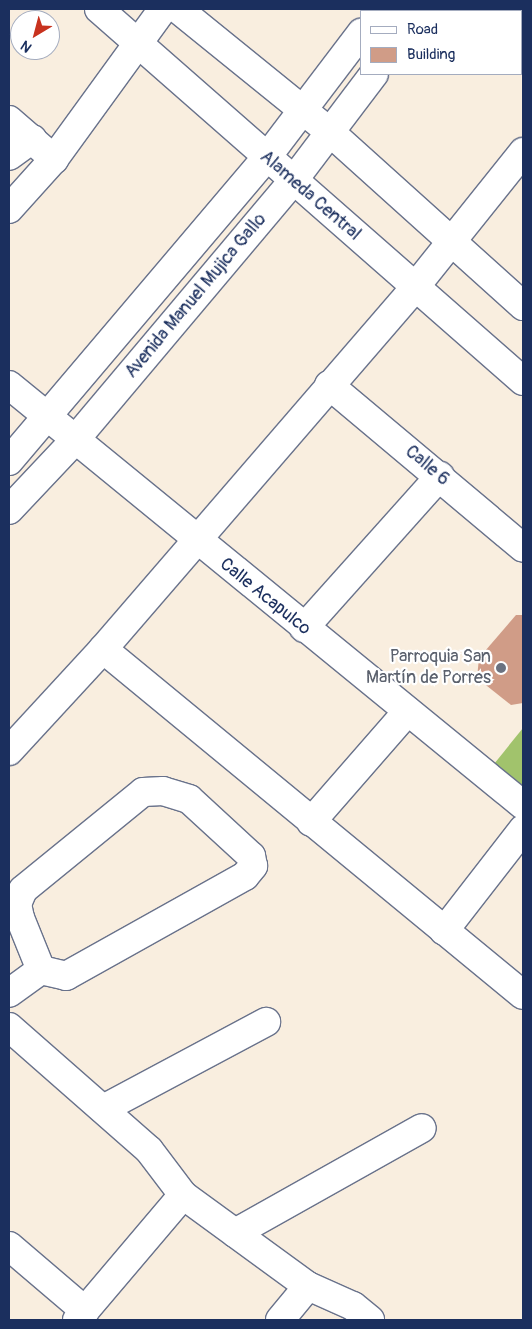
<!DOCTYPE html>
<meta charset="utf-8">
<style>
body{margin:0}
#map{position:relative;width:532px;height:1329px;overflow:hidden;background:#f9eedf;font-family:Pangolin,sans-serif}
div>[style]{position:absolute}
.green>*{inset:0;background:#a1c36c}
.building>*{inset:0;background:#d09c87}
.roads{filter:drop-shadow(1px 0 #69728b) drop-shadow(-1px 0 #69728b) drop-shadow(0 1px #69728b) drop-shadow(0 -1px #69728b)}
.minor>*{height:28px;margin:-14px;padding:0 14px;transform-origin:14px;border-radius:14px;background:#fff}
.dots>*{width:14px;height:14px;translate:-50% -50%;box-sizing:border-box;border:2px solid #fff;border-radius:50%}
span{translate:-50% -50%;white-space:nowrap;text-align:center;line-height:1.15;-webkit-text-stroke:4.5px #fff;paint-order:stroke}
.street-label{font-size:18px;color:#1b2f5e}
.worship-label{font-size:18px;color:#5b616d}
.right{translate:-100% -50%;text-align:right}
.frame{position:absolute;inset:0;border:10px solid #1b2f5e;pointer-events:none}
.legend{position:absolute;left:360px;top:10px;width:162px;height:65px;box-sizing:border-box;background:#fff;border:1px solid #a4acbf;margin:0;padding:6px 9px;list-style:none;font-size:15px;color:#1b2f5e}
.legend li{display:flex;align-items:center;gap:10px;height:25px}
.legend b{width:25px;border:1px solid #a4acbf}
.north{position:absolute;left:10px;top:10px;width:50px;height:50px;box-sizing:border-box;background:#fff;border:1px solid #a4acbf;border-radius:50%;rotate:217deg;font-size:14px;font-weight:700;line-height:20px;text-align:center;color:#1b2f5e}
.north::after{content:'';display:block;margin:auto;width:18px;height:22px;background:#c8321e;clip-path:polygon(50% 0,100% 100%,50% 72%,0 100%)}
</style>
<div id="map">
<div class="green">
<i style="clip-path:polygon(523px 728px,523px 787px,494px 764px)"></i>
</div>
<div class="building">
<i style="clip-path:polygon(516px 615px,523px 615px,523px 703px,511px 705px,477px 678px,479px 658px)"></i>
</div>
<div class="roads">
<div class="minor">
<i style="left:99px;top:9px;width:564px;rotate:41.26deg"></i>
<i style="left:178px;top:9px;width:196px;rotate:39deg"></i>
<i style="left:330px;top:132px;width:260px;rotate:42deg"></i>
<i style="left:377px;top:11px;width:3px;rotate:-45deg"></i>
<i style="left:424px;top:11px;width:3px;rotate:-45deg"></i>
<i style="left:9px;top:120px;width:60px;rotate:40.9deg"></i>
<i style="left:9px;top:156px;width:29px;rotate:-36deg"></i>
<i style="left:9px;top:209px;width:67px;rotate:-48deg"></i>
<i style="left:54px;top:159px;width:185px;rotate:-54deg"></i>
<i style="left:9px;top:385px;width:664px;rotate:39.25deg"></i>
<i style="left:329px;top:385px;width:253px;rotate:40deg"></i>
<i style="left:9px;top:461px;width:399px;rotate:-49.7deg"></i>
<i style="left:267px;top:157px;width:156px;rotate:-52.8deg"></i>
<i style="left:9px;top:510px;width:95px;rotate:-46.7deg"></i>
<i style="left:74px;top:441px;width:340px;rotate:-49.9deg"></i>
<i style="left:293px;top:181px;width:134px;rotate:-52.9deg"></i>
<i style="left:304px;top:628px;width:204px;rotate:-48.2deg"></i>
<i style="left:103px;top:649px;width:544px;rotate:39.48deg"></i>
<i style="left:9px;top:751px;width:139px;rotate:-47.3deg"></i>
<i style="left:103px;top:649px;width:478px;rotate:-49.2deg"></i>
<i style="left:415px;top:287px;width:173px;rotate:-51.3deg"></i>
<i style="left:311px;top:822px;width:147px;rotate:-48.9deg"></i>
<i style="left:444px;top:931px;width:129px;rotate:-52.2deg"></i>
<i style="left:9px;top:993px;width:39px;rotate:-36deg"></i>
<i style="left:41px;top:970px;width:26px;rotate:13deg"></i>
<i style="left:66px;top:976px;width:205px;rotate:-29.2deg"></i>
<i style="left:245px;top:876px;width:13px;rotate:-51deg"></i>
<i style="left:253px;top:866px;width:10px;rotate:-101deg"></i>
<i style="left:251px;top:856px;width:84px;rotate:-137.4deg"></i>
<i style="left:189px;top:799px;width:27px;rotate:-163deg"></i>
<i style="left:163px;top:791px;width:20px;rotate:177deg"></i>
<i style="left:143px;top:792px;width:155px;rotate:140.8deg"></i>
<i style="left:23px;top:890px;width:15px;rotate:113deg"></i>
<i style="left:17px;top:904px;width:14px;rotate:78deg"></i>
<i style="left:20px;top:918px;width:56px;rotate:68deg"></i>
<i style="left:9px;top:1027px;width:186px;rotate:41.3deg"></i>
<i style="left:149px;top:1150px;width:56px;rotate:52.9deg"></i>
<i style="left:183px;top:1195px;width:155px;rotate:36.1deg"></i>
<i style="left:308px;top:1286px;width:49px;rotate:24deg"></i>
<i style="left:353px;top:1306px;width:22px;rotate:39deg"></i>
<i style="left:103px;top:1109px;width:185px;rotate:-28.1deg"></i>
<i style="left:235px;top:1233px;width:214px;rotate:-29.3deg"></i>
<i style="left:9px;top:1246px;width:100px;rotate:40.5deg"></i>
<i style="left:77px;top:1320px;width:164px;rotate:-49.7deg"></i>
<i style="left:280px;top:1320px;width:44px;rotate:-50.5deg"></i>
</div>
</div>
<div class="dots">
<i style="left:501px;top:668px;background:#6b7280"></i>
</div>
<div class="street-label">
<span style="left:310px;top:196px;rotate:41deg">Alameda Central</span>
<span style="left:196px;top:296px;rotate:-50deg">Avenida Manuel Mujica Gallo</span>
<span style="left:427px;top:466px;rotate:40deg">Calle 6</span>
<span style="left:265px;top:597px;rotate:39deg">Calle Acapulco</span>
</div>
<div class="worship-label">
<span class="right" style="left:491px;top:668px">Parroquia San<br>Martín de Porres</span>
</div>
<div class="frame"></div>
<ul class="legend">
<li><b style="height:6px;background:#fff"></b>Road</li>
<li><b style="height:14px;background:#d09c87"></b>Building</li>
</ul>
<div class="north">N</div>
</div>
